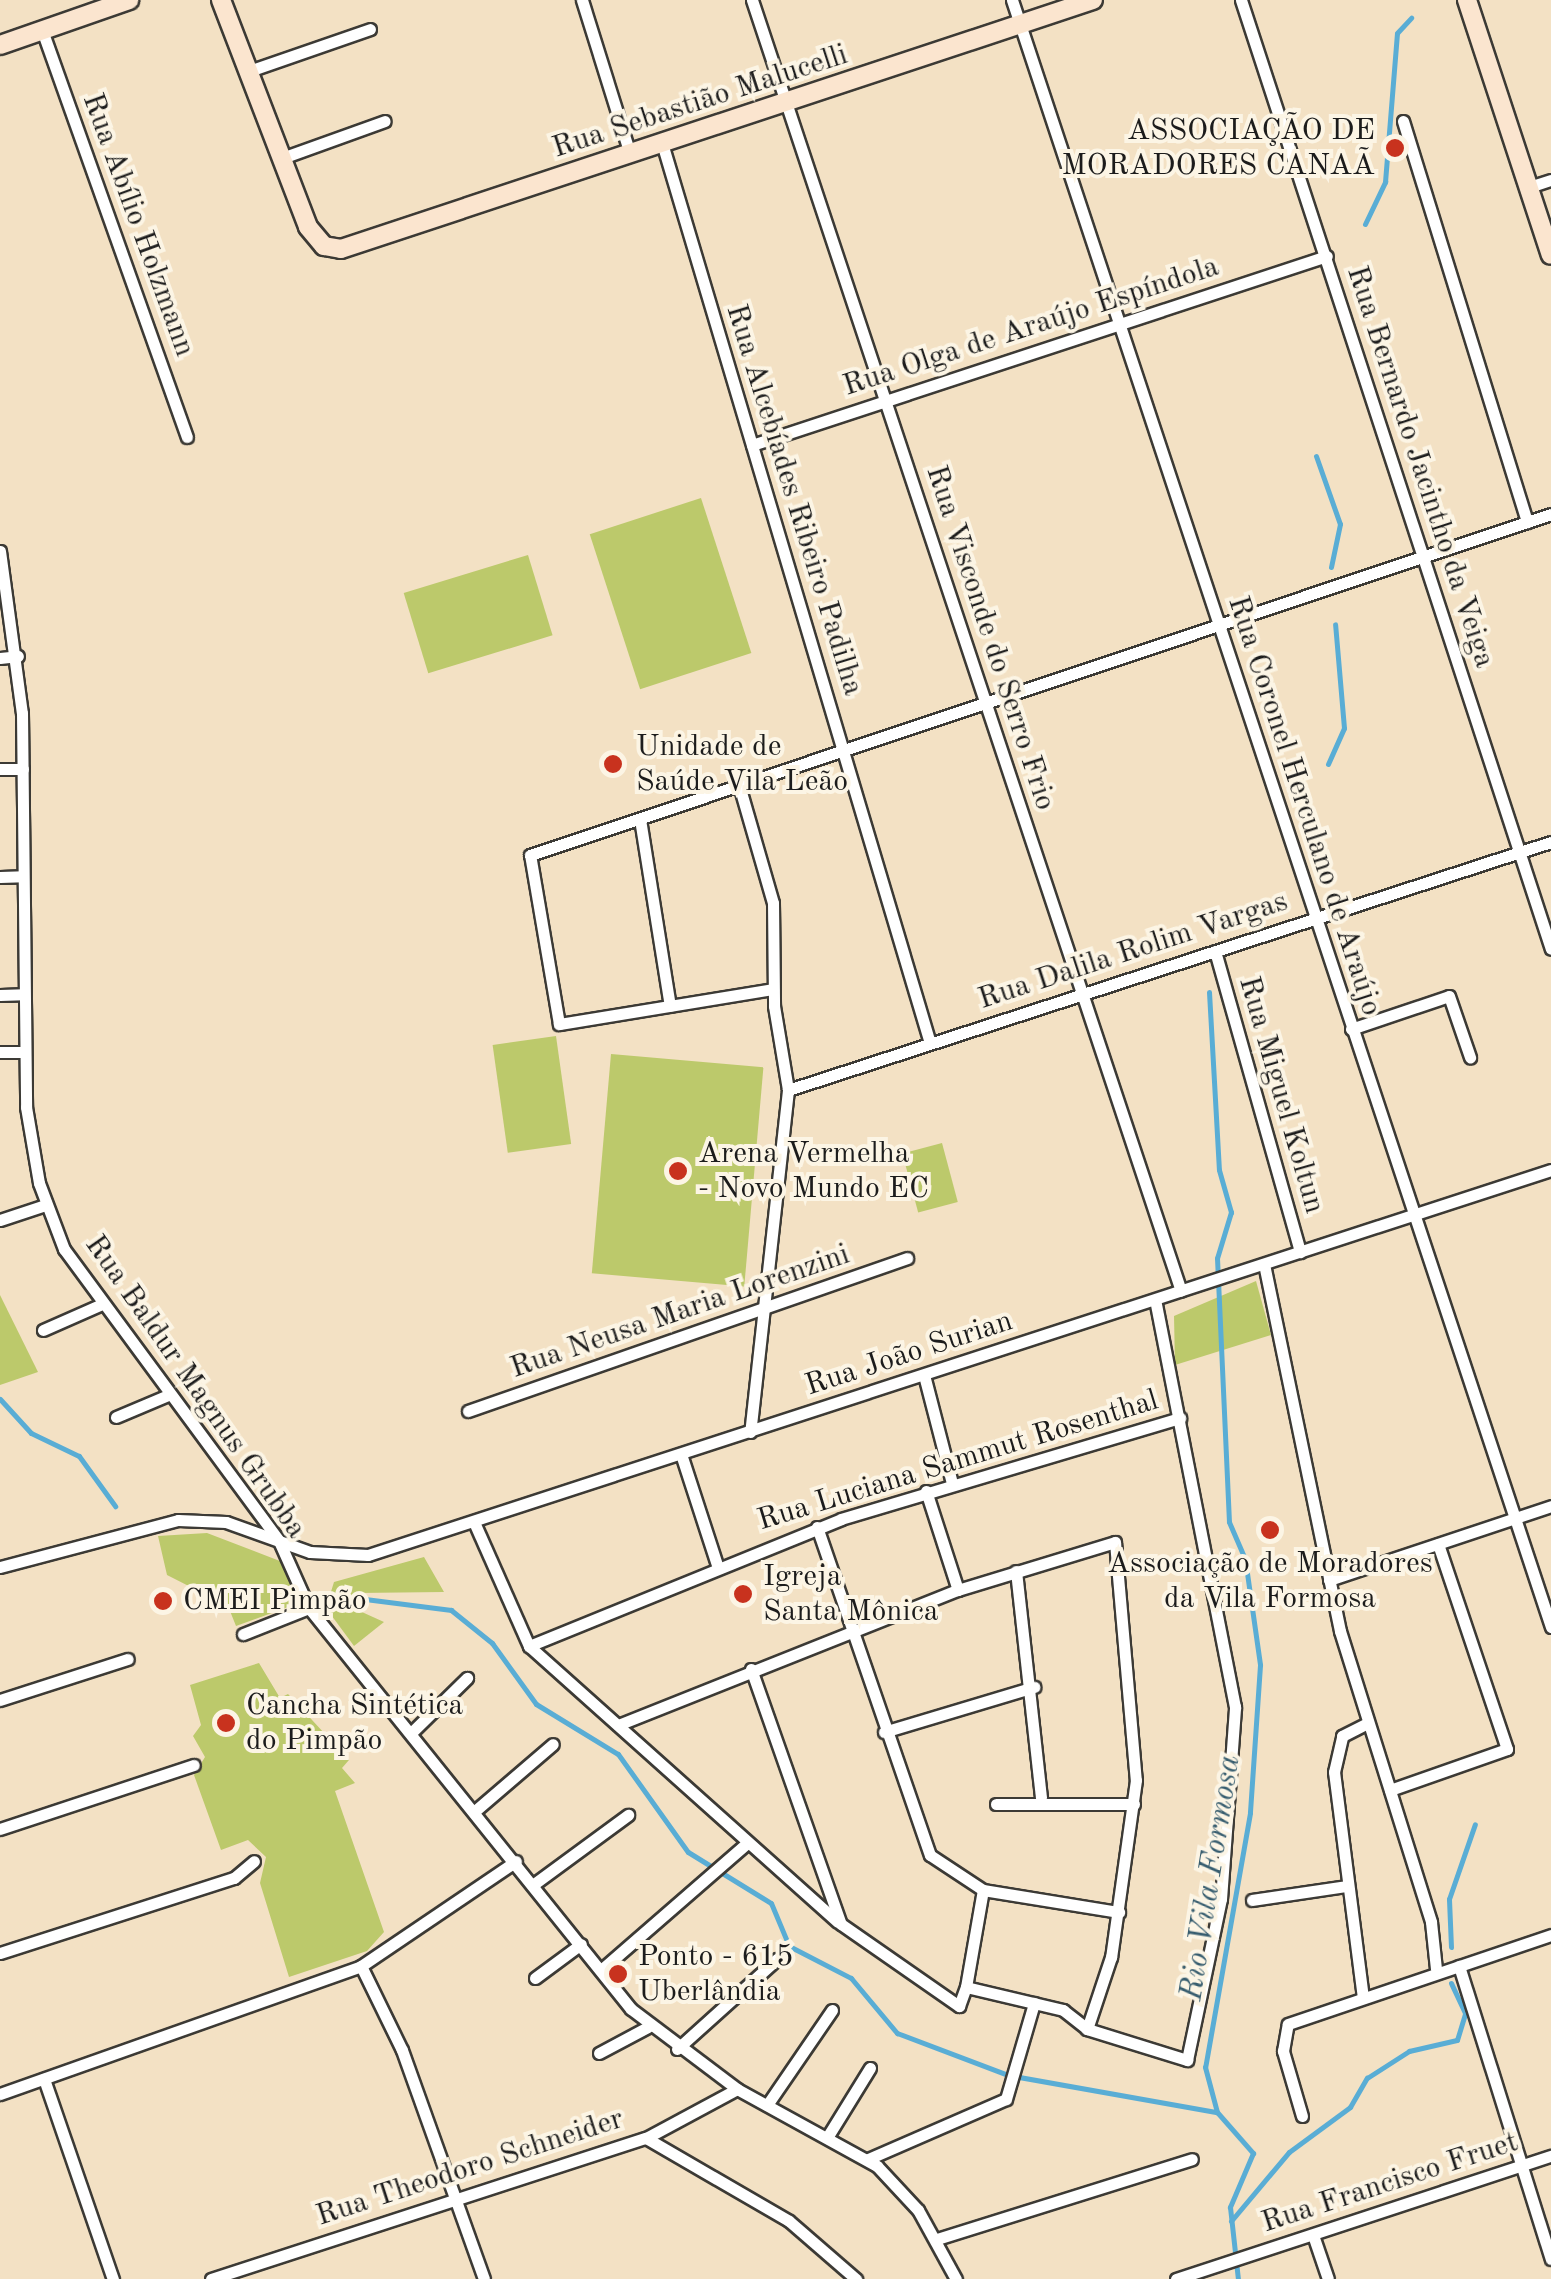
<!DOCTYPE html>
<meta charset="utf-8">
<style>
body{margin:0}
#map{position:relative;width:1551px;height:2279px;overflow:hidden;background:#f3e1c4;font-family:"Old Standard TT",serif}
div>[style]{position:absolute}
.green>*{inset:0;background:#bcc96b;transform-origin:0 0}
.stream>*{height:5px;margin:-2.5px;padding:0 2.5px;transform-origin:2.5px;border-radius:2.5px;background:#59add5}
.roads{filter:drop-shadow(2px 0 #3c3a35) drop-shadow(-2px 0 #3c3a35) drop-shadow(0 2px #3c3a35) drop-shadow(0 -2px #3c3a35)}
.street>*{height:11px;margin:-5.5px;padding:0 5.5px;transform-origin:5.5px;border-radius:5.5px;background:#fff}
.secondary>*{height:18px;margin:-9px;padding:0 9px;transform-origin:9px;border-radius:9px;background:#fbe5cf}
.dots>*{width:28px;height:28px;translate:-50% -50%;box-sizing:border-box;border:5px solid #fcf5e5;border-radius:50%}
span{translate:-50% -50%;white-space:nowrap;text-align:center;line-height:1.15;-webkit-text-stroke:8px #fcf5e5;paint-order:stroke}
.street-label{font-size:30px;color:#1c1c1c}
.poi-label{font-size:30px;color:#1c1c1c}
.right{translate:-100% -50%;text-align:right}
.left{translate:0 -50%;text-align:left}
.water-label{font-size:32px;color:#375d6f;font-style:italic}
</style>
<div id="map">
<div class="green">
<i style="left:701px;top:498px;width:163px;height:117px;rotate:72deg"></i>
<i style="left:528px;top:555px;width:84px;height:130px;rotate:73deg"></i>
<i style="left:556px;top:1036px;width:109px;height:64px;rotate:82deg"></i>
<i style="left:611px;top:1054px;width:153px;height:220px;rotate:5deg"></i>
<i style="left:942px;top:1143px;width:61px;height:41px;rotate:75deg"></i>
<i style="clip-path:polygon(1256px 1281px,1271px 1335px,1175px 1365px,1174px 1316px)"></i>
<i style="clip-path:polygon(0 1295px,38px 1372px,0 1385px)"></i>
<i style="clip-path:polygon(207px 1533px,285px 1563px,302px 1602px,236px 1626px,228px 1606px,167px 1575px,158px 1536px)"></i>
<i style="clip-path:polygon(424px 1557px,444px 1592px,357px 1593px,353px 1608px,384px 1622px,354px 1646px,326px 1608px,334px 1582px)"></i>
<i style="clip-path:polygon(259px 1663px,280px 1698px,288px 1694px,349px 1760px,342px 1768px,355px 1783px,335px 1791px,384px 1932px,367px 1951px,289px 1977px,260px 1883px,266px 1857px,248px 1840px,221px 1850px,194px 1775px,205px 1757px,193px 1736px,201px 1725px,190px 1685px)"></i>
</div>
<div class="stream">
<i style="left:1365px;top:224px;width:47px;rotate:-64.5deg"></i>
<i style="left:1385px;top:182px;width:149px;rotate:-85.4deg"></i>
<i style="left:1397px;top:33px;width:21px;rotate:-47deg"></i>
<i style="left:1316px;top:456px;width:72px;rotate:70.6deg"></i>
<i style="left:1340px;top:524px;width:44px;rotate:101.8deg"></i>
<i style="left:1328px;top:764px;width:39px;rotate:-66deg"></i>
<i style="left:1344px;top:728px;width:104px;rotate:-94.9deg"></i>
<i style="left:1209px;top:992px;width:178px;rotate:86.8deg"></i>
<i style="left:1219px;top:1170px;width:44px;rotate:74.1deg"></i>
<i style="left:1231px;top:1212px;width:48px;rotate:106.9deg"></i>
<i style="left:1217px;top:1258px;width:264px;rotate:87.4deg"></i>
<i style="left:1229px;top:1522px;width:40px;rotate:66.6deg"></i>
<i style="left:1245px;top:1559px;width:107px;rotate:81.9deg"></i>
<i style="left:1260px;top:1665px;width:148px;rotate:93.9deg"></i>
<i style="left:1250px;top:1813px;width:258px;rotate:100deg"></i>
<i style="left:1205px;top:2067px;width:47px;rotate:75.1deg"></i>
<i style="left:1217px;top:2112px;width:55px;rotate:48.7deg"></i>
<i style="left:1253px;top:2153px;width:59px;rotate:113.1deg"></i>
<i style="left:1230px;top:2207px;width:72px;rotate:83.7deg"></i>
<i style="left:0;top:1399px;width:46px;rotate:47.6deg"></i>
<i style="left:31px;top:1433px;width:53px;rotate:25.6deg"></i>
<i style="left:79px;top:1456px;width:62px;rotate:54.2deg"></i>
<i style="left:365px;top:1599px;width:87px;rotate:7.3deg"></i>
<i style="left:451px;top:1610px;width:53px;rotate:38.8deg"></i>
<i style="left:492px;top:1643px;width:75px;rotate:54.2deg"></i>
<i style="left:536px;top:1704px;width:96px;rotate:31.4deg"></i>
<i style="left:618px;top:1754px;width:120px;rotate:54.5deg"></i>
<i style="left:688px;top:1852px;width:97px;rotate:31.6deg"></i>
<i style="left:771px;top:1903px;width:47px;rotate:67.3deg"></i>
<i style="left:789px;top:1946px;width:70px;rotate:27.3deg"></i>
<i style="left:851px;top:1978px;width:72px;rotate:50.1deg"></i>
<i style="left:897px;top:2033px;width:119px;rotate:20.7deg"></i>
<i style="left:1008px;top:2075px;width:211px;rotate:10.1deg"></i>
<i style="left:1451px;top:1947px;width:48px;rotate:-92.4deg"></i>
<i style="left:1449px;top:1899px;width:79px;rotate:-70.9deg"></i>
<i style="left:1231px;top:2221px;width:90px;rotate:-50deg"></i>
<i style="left:1289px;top:2152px;width:76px;rotate:-36.4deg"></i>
<i style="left:1350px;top:2107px;width:34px;rotate:-60deg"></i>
<i style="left:1367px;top:2078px;width:50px;rotate:-32.7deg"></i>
<i style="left:1409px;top:2051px;width:49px;rotate:-12.9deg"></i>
<i style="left:1457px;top:2040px;width:28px;rotate:-73deg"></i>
<i style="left:1465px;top:2013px;width:33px;rotate:-115deg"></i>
</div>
<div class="roads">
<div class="street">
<i style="left:582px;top:0;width:161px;rotate:72.7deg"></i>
<i style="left:752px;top:0;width:1360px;rotate:71.62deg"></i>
<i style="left:1012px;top:0;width:1714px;rotate:71.67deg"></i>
<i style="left:1241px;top:0;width:998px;rotate:71.91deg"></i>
<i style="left:42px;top:30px;width:432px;rotate:70.4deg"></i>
<i style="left:249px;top:71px;width:128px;rotate:-19.1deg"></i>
<i style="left:1403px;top:121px;width:420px;rotate:72.8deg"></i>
<i style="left:662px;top:143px;width:939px;rotate:73.42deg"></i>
<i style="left:282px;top:158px;width:109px;rotate:-19.8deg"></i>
<i style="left:1529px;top:187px;width:23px;rotate:-18deg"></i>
<i style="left:752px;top:445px;width:605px;rotate:-18.2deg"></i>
<i style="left:0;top:551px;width:163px;rotate:82.3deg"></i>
<i style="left:22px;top:713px;width:394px;rotate:89.4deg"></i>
<i style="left:26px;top:1107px;width:77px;rotate:80.3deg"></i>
<i style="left:39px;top:1183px;width:71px;rotate:69.3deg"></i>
<i style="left:64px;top:1249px;width:363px;rotate:53.6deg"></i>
<i style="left:279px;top:1541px;width:73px;rotate:65.9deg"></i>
<i style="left:309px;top:1608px;width:514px;rotate:51.24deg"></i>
<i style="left:631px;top:2009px;width:133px;rotate:37deg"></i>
<i style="left:737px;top:2089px;width:160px;rotate:28.8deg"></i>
<i style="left:877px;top:2166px;width:60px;rotate:47deg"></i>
<i style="left:918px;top:2210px;width:79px;rotate:61.2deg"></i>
<i style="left:0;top:658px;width:18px;rotate:-6deg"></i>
<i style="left:0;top:769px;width:23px"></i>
<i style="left:739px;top:785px;width:123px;rotate:73.9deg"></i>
<i style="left:773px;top:903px;width:103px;rotate:89.4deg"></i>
<i style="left:774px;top:1006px;width:85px;rotate:80.5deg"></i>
<i style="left:788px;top:1090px;width:344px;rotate:96.3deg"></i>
<i style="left:640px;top:819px;width:189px;rotate:80.9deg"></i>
<i style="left:0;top:877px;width:23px;rotate:-2deg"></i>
<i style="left:1215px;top:951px;width:313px;rotate:74.2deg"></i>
<i style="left:773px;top:989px;width:217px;rotate:170.7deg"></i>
<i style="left:559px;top:1024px;width:171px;rotate:-99.7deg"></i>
<i style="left:530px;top:855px;width:1076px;rotate:-18.47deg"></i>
<i style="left:0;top:995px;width:23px;rotate:-2deg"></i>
<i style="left:1351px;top:1029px;width:103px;rotate:-18.6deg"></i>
<i style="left:1449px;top:996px;width:65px;rotate:71deg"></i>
<i style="left:0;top:1052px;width:23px"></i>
<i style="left:788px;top:1090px;width:802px;rotate:-18.01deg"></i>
<i style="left:0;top:1220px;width:47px;rotate:-18.4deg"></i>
<i style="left:1264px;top:1264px;width:375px;rotate:78.3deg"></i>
<i style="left:1340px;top:1631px;width:305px;rotate:72.6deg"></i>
<i style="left:1431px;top:1922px;width:47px;rotate:83.9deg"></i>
<i style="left:43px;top:1330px;width:62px;rotate:-23.7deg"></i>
<i style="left:924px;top:1375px;width:112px;rotate:75.5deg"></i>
<i style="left:468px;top:1411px;width:465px;rotate:-19.2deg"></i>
<i style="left:116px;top:1417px;width:56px;rotate:-22.9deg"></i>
<i style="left:681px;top:1454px;width:117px;rotate:72deg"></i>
<i style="left:926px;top:1491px;width:104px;rotate:72.1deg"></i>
<i style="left:474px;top:1522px;width:136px;rotate:66.1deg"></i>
<i style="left:529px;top:1646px;width:414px;rotate:41.8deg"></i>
<i style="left:817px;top:1527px;width:347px;rotate:71deg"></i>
<i style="left:930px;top:1855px;width:64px;rotate:33.4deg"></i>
<i style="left:983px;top:1890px;width:138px;rotate:9.2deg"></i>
<i style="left:0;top:1567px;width:184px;rotate:-14.8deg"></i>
<i style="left:178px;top:1520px;width:48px;rotate:2.4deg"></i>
<i style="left:226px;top:1522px;width:89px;rotate:19.7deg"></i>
<i style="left:310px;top:1552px;width:58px;rotate:3deg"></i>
<i style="left:368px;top:1555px;width:1244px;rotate:-18.03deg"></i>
<i style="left:1016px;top:1571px;width:228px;rotate:83.7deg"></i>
<i style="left:1329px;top:1580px;width:234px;rotate:-18.4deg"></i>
<i style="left:243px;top:1634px;width:71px;rotate:-21.5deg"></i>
<i style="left:529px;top:1646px;width:337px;rotate:-22.1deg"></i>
<i style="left:841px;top:1519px;width:354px;rotate:-16.6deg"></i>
<i style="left:751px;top:1669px;width:270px;rotate:70.6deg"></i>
<i style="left:841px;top:1924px;width:144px;rotate:34.8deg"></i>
<i style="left:959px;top:2006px;width:20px;rotate:-70deg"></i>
<i style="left:966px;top:1987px;width:100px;rotate:13.3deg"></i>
<i style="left:1063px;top:2010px;width:31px;rotate:38deg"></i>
<i style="left:1087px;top:2029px;width:105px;rotate:17.2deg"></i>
<i style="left:1187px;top:2060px;width:165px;rotate:-78.1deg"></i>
<i style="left:1221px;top:1899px;width:193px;rotate:-85.8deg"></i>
<i style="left:1235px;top:1707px;width:415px;rotate:-101.1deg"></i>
<i style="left:0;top:1700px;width:134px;rotate:-17.8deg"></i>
<i style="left:618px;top:1725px;width:366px;rotate:-21.7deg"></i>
<i style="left:958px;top:1590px;width:164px;rotate:-17deg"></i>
<i style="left:1115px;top:1542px;width:239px;rotate:85deg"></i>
<i style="left:1136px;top:1780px;width:179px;rotate:98deg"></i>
<i style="left:1111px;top:1957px;width:76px;rotate:108.4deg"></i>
<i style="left:413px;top:1731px;width:76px;rotate:-44.5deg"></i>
<i style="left:884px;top:1732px;width:157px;rotate:-16.7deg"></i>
<i style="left:1390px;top:1790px;width:124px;rotate:-19.3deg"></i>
<i style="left:1507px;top:1749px;width:216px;rotate:-108.6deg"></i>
<i style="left:996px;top:1804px;width:138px"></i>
<i style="left:476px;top:1810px;width:101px;rotate:-40.6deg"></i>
<i style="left:0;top:1829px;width:204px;rotate:-18.3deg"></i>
<i style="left:534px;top:1884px;width:117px;rotate:-36.3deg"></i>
<i style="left:1252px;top:1900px;width:96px;rotate:-8.4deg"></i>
<i style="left:0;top:1953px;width:246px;rotate:-17.8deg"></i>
<i style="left:234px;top:1878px;width:26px;rotate:-40deg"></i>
<i style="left:361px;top:1966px;width:93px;rotate:64deg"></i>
<i style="left:402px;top:2050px;width:243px;rotate:70.3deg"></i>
<i style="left:1459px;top:1966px;width:307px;rotate:72.6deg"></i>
<i style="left:601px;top:1970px;width:194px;rotate:-41deg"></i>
<i style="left:535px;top:1978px;width:57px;rotate:-36.5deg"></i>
<i style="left:966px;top:1987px;width:98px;rotate:-80.1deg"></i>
<i style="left:1363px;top:1998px;width:228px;rotate:-97.3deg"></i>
<i style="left:1334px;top:1772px;width:37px;rotate:-77deg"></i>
<i style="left:1342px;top:1736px;width:29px;rotate:-27deg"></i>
<i style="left:677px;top:2049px;width:135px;rotate:-42deg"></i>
<i style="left:599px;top:2053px;width:55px;rotate:-28deg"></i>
<i style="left:44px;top:2079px;width:212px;rotate:71deg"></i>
<i style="left:0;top:2094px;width:383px;rotate:-19.5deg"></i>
<i style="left:361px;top:1966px;width:187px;rotate:-34.1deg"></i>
<i style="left:767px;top:2105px;width:115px;rotate:-55.6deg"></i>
<i style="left:1302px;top:2116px;width:68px;rotate:-106.3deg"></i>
<i style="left:1283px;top:2051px;width:27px;rotate:-80deg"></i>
<i style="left:1288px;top:2024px;width:278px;rotate:-18.7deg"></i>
<i style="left:828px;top:2136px;width:80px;rotate:-58.3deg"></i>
<i style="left:646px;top:2138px;width:165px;rotate:30.1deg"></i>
<i style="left:789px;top:2221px;width:89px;rotate:40.9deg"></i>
<i style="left:868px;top:2159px;width:150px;rotate:-23.5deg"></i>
<i style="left:1006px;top:2099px;width:100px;rotate:-73.7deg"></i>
<i style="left:1313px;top:2235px;width:46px;rotate:71.2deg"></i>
<i style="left:937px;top:2239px;width:267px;rotate:-17.4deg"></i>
<i style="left:211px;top:2279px;width:457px;rotate:-18deg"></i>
<i style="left:646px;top:2138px;width:103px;rotate:-28.3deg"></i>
<i style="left:1176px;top:2279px;width:395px;rotate:-18.2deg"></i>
</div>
<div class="secondary">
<i style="left:221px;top:0;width:243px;rotate:69deg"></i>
<i style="left:308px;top:227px;width:25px;rotate:50deg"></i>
<i style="left:324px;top:246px;width:17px;rotate:10deg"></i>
<i style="left:341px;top:249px;width:792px;rotate:-18.32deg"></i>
<i style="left:1467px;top:0;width:268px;rotate:71.8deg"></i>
<i style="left:0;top:45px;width:137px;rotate:-19.2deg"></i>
</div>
</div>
<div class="dots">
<i style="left:1395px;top:148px;background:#c8321e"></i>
<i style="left:613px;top:764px;background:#c8321e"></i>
<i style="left:678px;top:1171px;background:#c8321e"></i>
<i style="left:1270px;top:1530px;background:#c8321e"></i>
<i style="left:743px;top:1594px;background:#c8321e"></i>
<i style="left:163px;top:1601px;background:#c8321e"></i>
<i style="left:226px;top:1723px;background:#c8321e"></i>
<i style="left:618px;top:1974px;background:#c8321e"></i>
</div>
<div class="street-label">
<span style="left:700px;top:102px;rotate:-18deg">Rua Sebastião Malucelli</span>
<span style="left:138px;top:225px;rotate:70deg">Rua Abílio Holzmann</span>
<span style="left:1031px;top:327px;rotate:-18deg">Rua Olga de Araújo Espíndola</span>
<span style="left:1420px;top:467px;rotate:72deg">Rua Bernardo Jacintho da Veiga</span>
<span style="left:794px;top:500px;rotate:73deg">Rua Alcebíades Ribeiro Padilha</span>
<span style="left:990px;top:638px;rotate:72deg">Rua Visconde do Serro Frio</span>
<span style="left:1304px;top:806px;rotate:72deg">Rua Coronel Herculano de Araújo</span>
<span style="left:1133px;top:951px;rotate:-18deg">Rua Dalila Rolim Vargas</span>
<span style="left:1281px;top:1095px;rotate:74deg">Rua Miguel Koltun</span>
<span style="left:680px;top:1312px;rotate:-19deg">Rua Neusa Maria Lorenzini</span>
<span style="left:909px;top:1354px;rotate:-18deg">Rua João Surian</span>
<span style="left:195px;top:1387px;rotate:55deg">Rua Baldur Magnus Grubba</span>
<span style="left:958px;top:1461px;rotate:-17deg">Rua Luciana Sammut Rosenthal</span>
<span style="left:470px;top:2168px;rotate:-18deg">Rua Theodoro Schneider</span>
<span style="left:1390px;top:2183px;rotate:-18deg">Rua Francisco Fruet</span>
</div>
<div class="poi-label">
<span class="right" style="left:1375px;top:148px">ASSOCIAÇÃO DE<br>MORADORES CANAÃ</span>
<span class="left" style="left:636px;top:764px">Unidade de<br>Saúde Vila Leão</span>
<span class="left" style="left:698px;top:1171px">Arena Vermelha<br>- Novo Mundo EC</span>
<span style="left:1270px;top:1581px">Associação de Moradores<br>da Vila Formosa</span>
<span class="left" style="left:763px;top:1594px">Igreja<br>Santa Mônica</span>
<span class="left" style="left:183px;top:1601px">CMEI Pimpão</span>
<span class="left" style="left:246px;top:1723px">Cancha Sintética<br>do Pimpão</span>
<span class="left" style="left:638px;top:1974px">Ponto - 615<br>Uberlândia</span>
</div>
<div class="water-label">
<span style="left:1212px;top:1878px;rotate:-81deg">Rio Vila Formosa</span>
</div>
</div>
